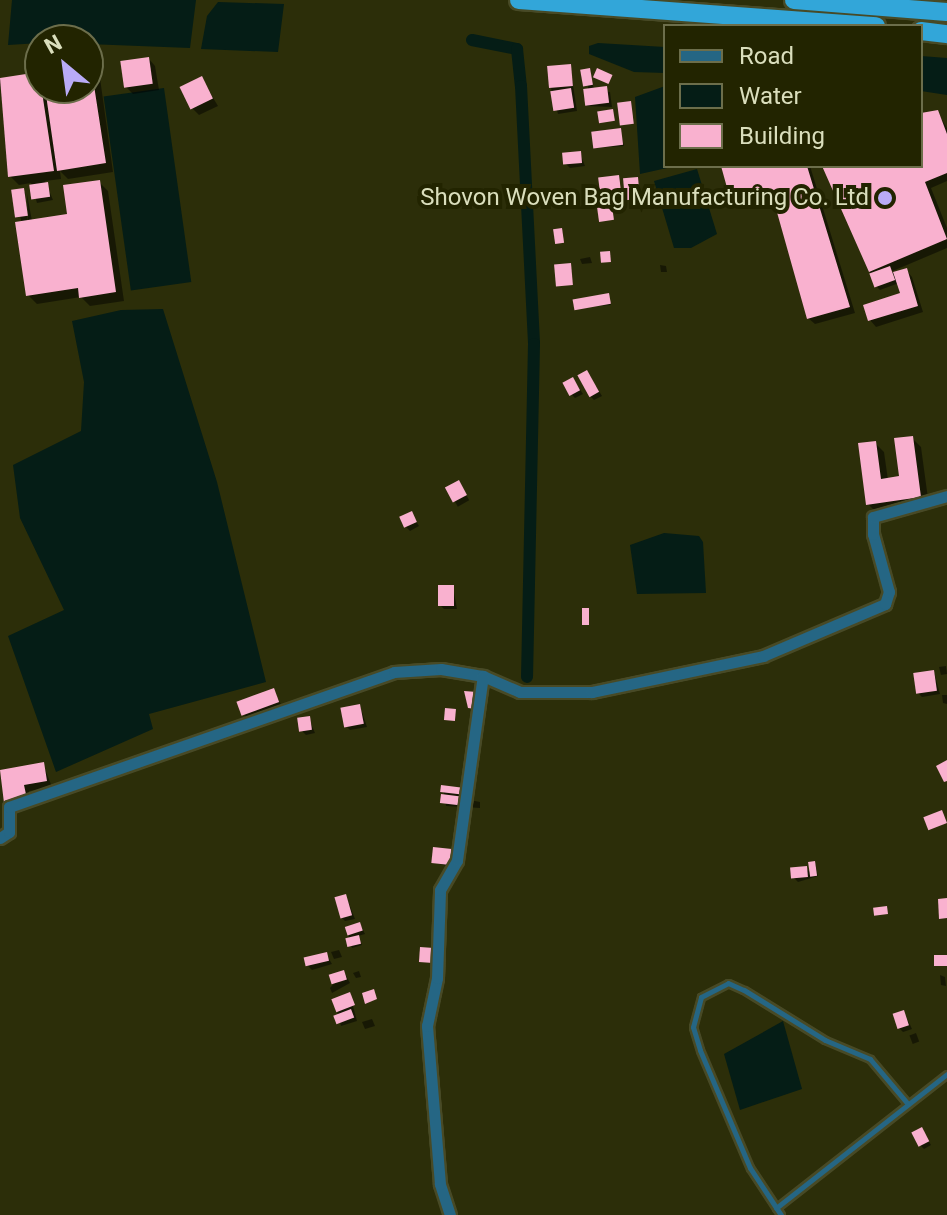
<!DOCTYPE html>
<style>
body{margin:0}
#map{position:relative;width:947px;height:1215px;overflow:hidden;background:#2c2e09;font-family:Roboto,sans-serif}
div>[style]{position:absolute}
.water>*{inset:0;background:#051d16;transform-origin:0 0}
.shadow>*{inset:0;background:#0007;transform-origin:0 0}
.canal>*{height:12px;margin:-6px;padding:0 6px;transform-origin:6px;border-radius:6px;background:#051d16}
.building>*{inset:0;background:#f9b1cf;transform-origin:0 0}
.roads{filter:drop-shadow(2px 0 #484a26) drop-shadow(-2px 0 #484a26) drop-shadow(0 2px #484a26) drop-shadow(0 -2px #484a26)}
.service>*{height:5px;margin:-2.5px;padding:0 2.5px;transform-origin:2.5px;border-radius:2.5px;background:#256684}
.minor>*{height:11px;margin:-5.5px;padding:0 5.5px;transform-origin:5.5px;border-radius:5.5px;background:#256684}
.trunk>*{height:18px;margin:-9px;padding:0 9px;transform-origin:9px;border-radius:9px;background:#32a6d9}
.dots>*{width:22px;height:22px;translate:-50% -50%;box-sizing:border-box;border:4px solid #222400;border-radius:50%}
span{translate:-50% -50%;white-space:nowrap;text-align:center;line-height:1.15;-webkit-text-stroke:8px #222400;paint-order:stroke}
.poi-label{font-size:24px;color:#dadebc}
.right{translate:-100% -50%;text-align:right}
.legend{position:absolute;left:663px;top:24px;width:260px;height:144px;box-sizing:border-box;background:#222400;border:2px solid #6c6e4b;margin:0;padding:10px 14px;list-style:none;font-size:24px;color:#dadebc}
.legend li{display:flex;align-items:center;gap:16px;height:40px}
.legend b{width:40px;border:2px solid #6c6e4b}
.north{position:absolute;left:24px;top:24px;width:80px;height:80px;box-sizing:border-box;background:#222400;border:2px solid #6c6e4b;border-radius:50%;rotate:331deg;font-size:22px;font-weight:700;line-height:32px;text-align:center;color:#dadebc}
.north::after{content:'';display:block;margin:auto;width:28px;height:36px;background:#b9abf7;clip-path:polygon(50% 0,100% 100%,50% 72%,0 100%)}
</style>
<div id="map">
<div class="water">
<i style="clip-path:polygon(12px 0,196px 0,190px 48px,88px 44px,88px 40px,8px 45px)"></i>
<i style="clip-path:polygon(218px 2px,284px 4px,278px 52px,201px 49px,207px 16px)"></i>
<i style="clip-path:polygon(598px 43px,665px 47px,665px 73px,634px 72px,589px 54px,589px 46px)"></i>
<i style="clip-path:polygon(921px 56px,947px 58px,947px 95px,921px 91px)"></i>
<i style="clip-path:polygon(665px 86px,665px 166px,676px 166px,640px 174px,635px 97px)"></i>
<i style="left:164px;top:88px;width:196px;height:61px;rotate:82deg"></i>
<i style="clip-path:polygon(697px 169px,717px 234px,691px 248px,674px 248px,654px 181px)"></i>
<i style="clip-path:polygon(163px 309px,217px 482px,266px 682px,149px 714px,153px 729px,56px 772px,8px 636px,64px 610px,20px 518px,13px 465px,81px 431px,84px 382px,72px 321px,121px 310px)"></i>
<i style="clip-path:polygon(664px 533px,699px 536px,703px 542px,706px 593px,637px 594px,630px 545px)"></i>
<i style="clip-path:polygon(783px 1021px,802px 1089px,740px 1110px,724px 1054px)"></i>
</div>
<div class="shadow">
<i style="clip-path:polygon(149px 59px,155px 66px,159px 90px,133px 94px,126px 87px)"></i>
<i style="clip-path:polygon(570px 66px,577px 111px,558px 114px,551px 88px)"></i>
<i style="clip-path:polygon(88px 69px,100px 78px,113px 172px,68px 179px,60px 171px,61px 179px,45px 181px,53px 200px,37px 203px,31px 183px,19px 185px,10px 176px,0 80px,38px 74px,40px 88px,88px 88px)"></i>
<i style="clip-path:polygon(589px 70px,594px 89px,610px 92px,612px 107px,587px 106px)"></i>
<i style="clip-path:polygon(201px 78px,218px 106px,199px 115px,193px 109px)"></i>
<i style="clip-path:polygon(937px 112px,947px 128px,947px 181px,931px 188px,947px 228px,947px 248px,888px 273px,906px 270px,912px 277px,923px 312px,876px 327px,870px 320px,902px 295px,899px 283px,880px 290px,876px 286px,824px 166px,921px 166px,921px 115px)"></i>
<i style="clip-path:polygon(620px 130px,624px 146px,595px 148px)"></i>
<i style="clip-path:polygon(580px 153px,585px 166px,570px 168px,566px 164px)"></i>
<i style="clip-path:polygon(724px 166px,810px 166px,855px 313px,815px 324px,808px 318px,775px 198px,740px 207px)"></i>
<i style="clip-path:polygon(99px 182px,108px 191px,124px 301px,90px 306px,81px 297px,37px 304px,28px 295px,17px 223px,22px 223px,13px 192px,25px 192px,28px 227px,27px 194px,32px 221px,69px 215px,65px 187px)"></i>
<i style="clip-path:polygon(580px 259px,590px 257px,592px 263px,582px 264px)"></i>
<i style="clip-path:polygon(660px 265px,666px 266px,667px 272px,661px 272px)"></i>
<i style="clip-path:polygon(608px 295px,611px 305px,575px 308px)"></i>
<i style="clip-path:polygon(587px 372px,602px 396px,594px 400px,590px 396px)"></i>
<i style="clip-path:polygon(573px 379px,583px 394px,575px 398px,571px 394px)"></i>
<i style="clip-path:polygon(912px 438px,921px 447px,929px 506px,877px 513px,868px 504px,875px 443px,884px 452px,888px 480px,902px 478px)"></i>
<i style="left:459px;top:482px;width:21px;height:13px;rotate:61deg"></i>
<i style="clip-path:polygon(411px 513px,419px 526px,410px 531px,406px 527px)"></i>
<i style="clip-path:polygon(453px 587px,457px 609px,444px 609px,440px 605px)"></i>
<i style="clip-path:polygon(946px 666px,947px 674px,941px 675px,939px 667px)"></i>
<i style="clip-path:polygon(934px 672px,940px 694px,922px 697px,918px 693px)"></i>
<i style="clip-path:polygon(273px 691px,282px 706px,248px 719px,244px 715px)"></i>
<i style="clip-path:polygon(942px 695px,947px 695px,947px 704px,943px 703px)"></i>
<i style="clip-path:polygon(360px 706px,367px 727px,350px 730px,346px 726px)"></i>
<i style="clip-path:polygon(309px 719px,315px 733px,306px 735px,302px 731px)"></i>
<i style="clip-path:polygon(43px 764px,52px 787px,29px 791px,32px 805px,13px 809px,6px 802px)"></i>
<i style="clip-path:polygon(443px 787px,466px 790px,470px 800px,480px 802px,480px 808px,446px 806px)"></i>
<i style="clip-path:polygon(451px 851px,454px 868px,433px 862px)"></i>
<i style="clip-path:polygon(815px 863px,818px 876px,798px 882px,794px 878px,806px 868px,811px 873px)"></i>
<i style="clip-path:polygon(346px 896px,355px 919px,345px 921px,341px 917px)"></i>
<i style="clip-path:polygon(360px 924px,365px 934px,358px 936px,362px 945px,352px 948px,348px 934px)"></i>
<i style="clip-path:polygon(339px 950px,342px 957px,334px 959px,331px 952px)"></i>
<i style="clip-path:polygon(326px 954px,332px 964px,312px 970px,308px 966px)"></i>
<i style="clip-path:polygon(359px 971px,361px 977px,356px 978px,353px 973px)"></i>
<i style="clip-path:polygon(344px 972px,350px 983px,332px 993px,330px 988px)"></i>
<i style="clip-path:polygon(940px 975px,945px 977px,946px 986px,941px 985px)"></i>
<i style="clip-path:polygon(350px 995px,357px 1021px,341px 1026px,337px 1010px)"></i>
<i style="clip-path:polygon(904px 1012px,912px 1029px,903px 1032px,899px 1028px)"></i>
<i style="clip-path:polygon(372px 1019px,375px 1026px,365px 1029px,362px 1022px)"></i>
<i style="left:916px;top:1033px;width:9px;height:7px;rotate:69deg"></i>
<i style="clip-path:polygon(922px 1130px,931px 1145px,924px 1149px,920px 1145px)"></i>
</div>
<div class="canal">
<i style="left:472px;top:40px;width:46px;rotate:11.3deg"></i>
<i style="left:517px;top:49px;width:37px;rotate:84deg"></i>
<i style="left:521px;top:86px;width:258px;rotate:87.1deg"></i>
<i style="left:534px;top:344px;width:333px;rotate:91.2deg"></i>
</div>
<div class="building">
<i style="left:149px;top:57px;width:27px;height:29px;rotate:82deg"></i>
<i style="left:571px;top:64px;width:22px;height:24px;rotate:85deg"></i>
<i style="clip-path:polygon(91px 66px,106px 163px,57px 171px,45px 88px,88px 88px)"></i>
<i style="left:590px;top:68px;width:17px;height:10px;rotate:80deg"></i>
<i style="left:597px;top:68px;width:17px;height:10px;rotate:24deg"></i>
<i style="clip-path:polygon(39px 72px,54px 171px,8px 177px,0 78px)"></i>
<i style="left:202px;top:76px;width:25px;height:25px;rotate:64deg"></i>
<i style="left:607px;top:86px;width:17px;height:24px;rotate:83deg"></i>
<i style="left:571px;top:88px;width:20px;height:21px;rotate:81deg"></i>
<i style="left:631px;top:101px;width:23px;height:14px;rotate:83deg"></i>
<i style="left:613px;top:109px;width:12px;height:16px;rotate:81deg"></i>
<i style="clip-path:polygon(938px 110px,947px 134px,947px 173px,925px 182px,947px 239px,869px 272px,822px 166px,921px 166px,921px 113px)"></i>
<i style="left:621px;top:128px;width:17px;height:30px;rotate:83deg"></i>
<i style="left:581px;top:151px;width:12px;height:19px;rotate:85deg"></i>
<i style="clip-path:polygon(721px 166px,807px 166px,850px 307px,807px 319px,771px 191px,731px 202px)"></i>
<i style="left:619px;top:175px;width:16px;height:21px;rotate:83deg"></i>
<i style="left:638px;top:177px;width:22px;height:15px;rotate:85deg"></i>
<i style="clip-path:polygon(100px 180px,116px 292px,79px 298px,78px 288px,26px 296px,15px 222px,67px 214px,63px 185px)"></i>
<i style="left:48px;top:182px;width:15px;height:19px;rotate:82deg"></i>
<i style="left:24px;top:188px;width:28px;height:13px;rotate:82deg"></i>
<i style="left:612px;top:206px;width:14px;height:15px;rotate:82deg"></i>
<i style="left:562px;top:228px;width:15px;height:9px;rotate:82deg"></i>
<i style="left:610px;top:251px;width:11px;height:10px;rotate:85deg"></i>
<i style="left:571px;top:263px;width:22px;height:17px;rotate:85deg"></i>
<i style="left:890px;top:266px;width:15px;height:22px;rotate:70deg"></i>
<i style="clip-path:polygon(907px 268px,918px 306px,868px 321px,863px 305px,900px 293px,893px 272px)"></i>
<i style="left:609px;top:293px;width:11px;height:37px;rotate:80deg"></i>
<i style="left:587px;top:370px;width:25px;height:11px;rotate:61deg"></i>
<i style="left:573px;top:377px;width:15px;height:12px;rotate:62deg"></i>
<i style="clip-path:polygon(913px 436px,921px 497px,866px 505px,858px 443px,876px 441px,881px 479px,899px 476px,894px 438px)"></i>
<i style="left:459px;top:480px;width:17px;height:16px;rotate:62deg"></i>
<i style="left:412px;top:511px;width:12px;height:14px;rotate:66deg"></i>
<i style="left:438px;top:585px;width:16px;height:21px"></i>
<i style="left:582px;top:608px;width:7px;height:17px"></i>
<i style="left:934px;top:670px;width:21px;height:21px;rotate:82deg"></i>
<i style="left:274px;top:688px;width:15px;height:40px;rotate:70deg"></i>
<i style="clip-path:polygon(464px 691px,477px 692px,476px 709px,468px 708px)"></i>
<i style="left:360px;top:704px;width:20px;height:20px;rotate:79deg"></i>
<i style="left:445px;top:708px;width:11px;height:12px;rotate:5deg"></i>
<i style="left:310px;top:716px;width:14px;height:13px;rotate:82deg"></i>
<i style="clip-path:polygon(947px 760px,947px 781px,944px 782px,936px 766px)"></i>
<i style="clip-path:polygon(44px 762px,47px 781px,24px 785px,27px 799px,4px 803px,0 770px)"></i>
<i style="left:441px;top:785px;width:26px;height:7px;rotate:7deg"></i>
<i style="left:441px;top:794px;width:26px;height:9px;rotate:7deg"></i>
<i style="left:942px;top:810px;width:14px;height:20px;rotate:69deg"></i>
<i style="left:433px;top:847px;width:19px;height:16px;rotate:6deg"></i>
<i style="left:815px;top:861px;width:15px;height:7px;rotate:82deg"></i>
<i style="left:807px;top:866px;width:11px;height:17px;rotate:85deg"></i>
<i style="left:346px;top:894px;width:22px;height:12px;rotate:74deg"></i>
<i style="clip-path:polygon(947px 898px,947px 918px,939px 919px,938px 899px)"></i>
<i style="left:887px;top:906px;width:8px;height:14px;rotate:83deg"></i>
<i style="left:360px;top:922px;width:9px;height:16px;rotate:72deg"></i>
<i style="left:359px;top:935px;width:9px;height:14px;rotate:77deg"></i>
<i style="left:420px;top:947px;width:14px;height:15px;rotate:4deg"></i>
<i style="left:327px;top:952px;width:9px;height:24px;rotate:77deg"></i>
<i style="left:947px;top:955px;width:11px;height:13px;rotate:90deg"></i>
<i style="left:344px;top:970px;width:10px;height:16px;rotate:73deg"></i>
<i style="clip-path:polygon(374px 989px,377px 999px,365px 1004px,362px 993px)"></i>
<i style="left:350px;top:992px;width:14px;height:20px;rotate:69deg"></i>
<i style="left:351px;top:1009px;width:9px;height:19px;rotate:69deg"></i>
<i style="left:904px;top:1010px;width:16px;height:12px;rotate:72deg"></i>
<i style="left:922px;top:1127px;width:16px;height:12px;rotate:63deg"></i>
</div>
<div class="roads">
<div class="service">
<i style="left:776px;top:1208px;width:217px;rotate:-38.1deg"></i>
<i style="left:781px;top:1215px;width:56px;rotate:-123.4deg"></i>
<i style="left:750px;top:1168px;width:128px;rotate:-113deg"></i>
<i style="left:700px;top:1050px;width:24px;rotate:-107deg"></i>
<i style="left:693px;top:1027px;width:31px;rotate:-75deg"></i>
<i style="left:701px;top:997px;width:30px;rotate:-27deg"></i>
<i style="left:728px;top:983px;width:17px;rotate:24deg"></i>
<i style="left:744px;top:990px;width:95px;rotate:31.7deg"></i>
<i style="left:825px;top:1040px;width:49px;rotate:22.9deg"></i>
<i style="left:870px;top:1059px;width:59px;rotate:49.8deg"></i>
</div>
<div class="minor">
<i style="left:0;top:838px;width:11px;rotate:-34deg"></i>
<i style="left:9px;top:832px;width:25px;rotate:-90deg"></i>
<i style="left:9px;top:807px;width:408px;rotate:-19.3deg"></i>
<i style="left:394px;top:672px;width:47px;rotate:-3.7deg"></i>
<i style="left:441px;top:669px;width:43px;rotate:9.5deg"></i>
<i style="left:483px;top:676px;width:40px;rotate:23.4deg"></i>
<i style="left:520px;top:692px;width:72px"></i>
<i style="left:592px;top:692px;width:175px;rotate:-11.9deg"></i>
<i style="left:763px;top:656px;width:133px;rotate:-23.1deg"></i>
<i style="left:885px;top:604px;width:13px;rotate:-72deg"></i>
<i style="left:889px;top:592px;width:60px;rotate:-105.4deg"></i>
<i style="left:873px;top:534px;width:17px;rotate:-90deg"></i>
<i style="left:873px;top:517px;width:77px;rotate:-15.8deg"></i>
<i style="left:450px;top:1215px;width:33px;rotate:-108deg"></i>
<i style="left:440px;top:1184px;width:159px;rotate:-94.7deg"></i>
<i style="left:427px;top:1026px;width:49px;rotate:-78.2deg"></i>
<i style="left:437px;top:978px;width:88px;rotate:-88deg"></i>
<i style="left:440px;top:890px;width:34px;rotate:-60deg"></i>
<i style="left:457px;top:860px;width:186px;rotate:-82deg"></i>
</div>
<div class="trunk">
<i style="left:519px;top:0;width:358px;rotate:4.2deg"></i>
<i style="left:794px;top:0;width:153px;rotate:4.5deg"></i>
<i style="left:921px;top:31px;width:26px;rotate:7deg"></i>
</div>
</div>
<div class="dots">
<i style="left:885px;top:198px;background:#b9abf7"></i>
</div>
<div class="poi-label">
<span class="right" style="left:869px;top:198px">Shovon Woven Bag Manufacturing Co. Ltd</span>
</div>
<ul class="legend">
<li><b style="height:10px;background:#256684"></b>Road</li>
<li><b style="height:22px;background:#051d16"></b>Water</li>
<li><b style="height:22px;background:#f9b1cf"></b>Building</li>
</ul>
<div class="north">N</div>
</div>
